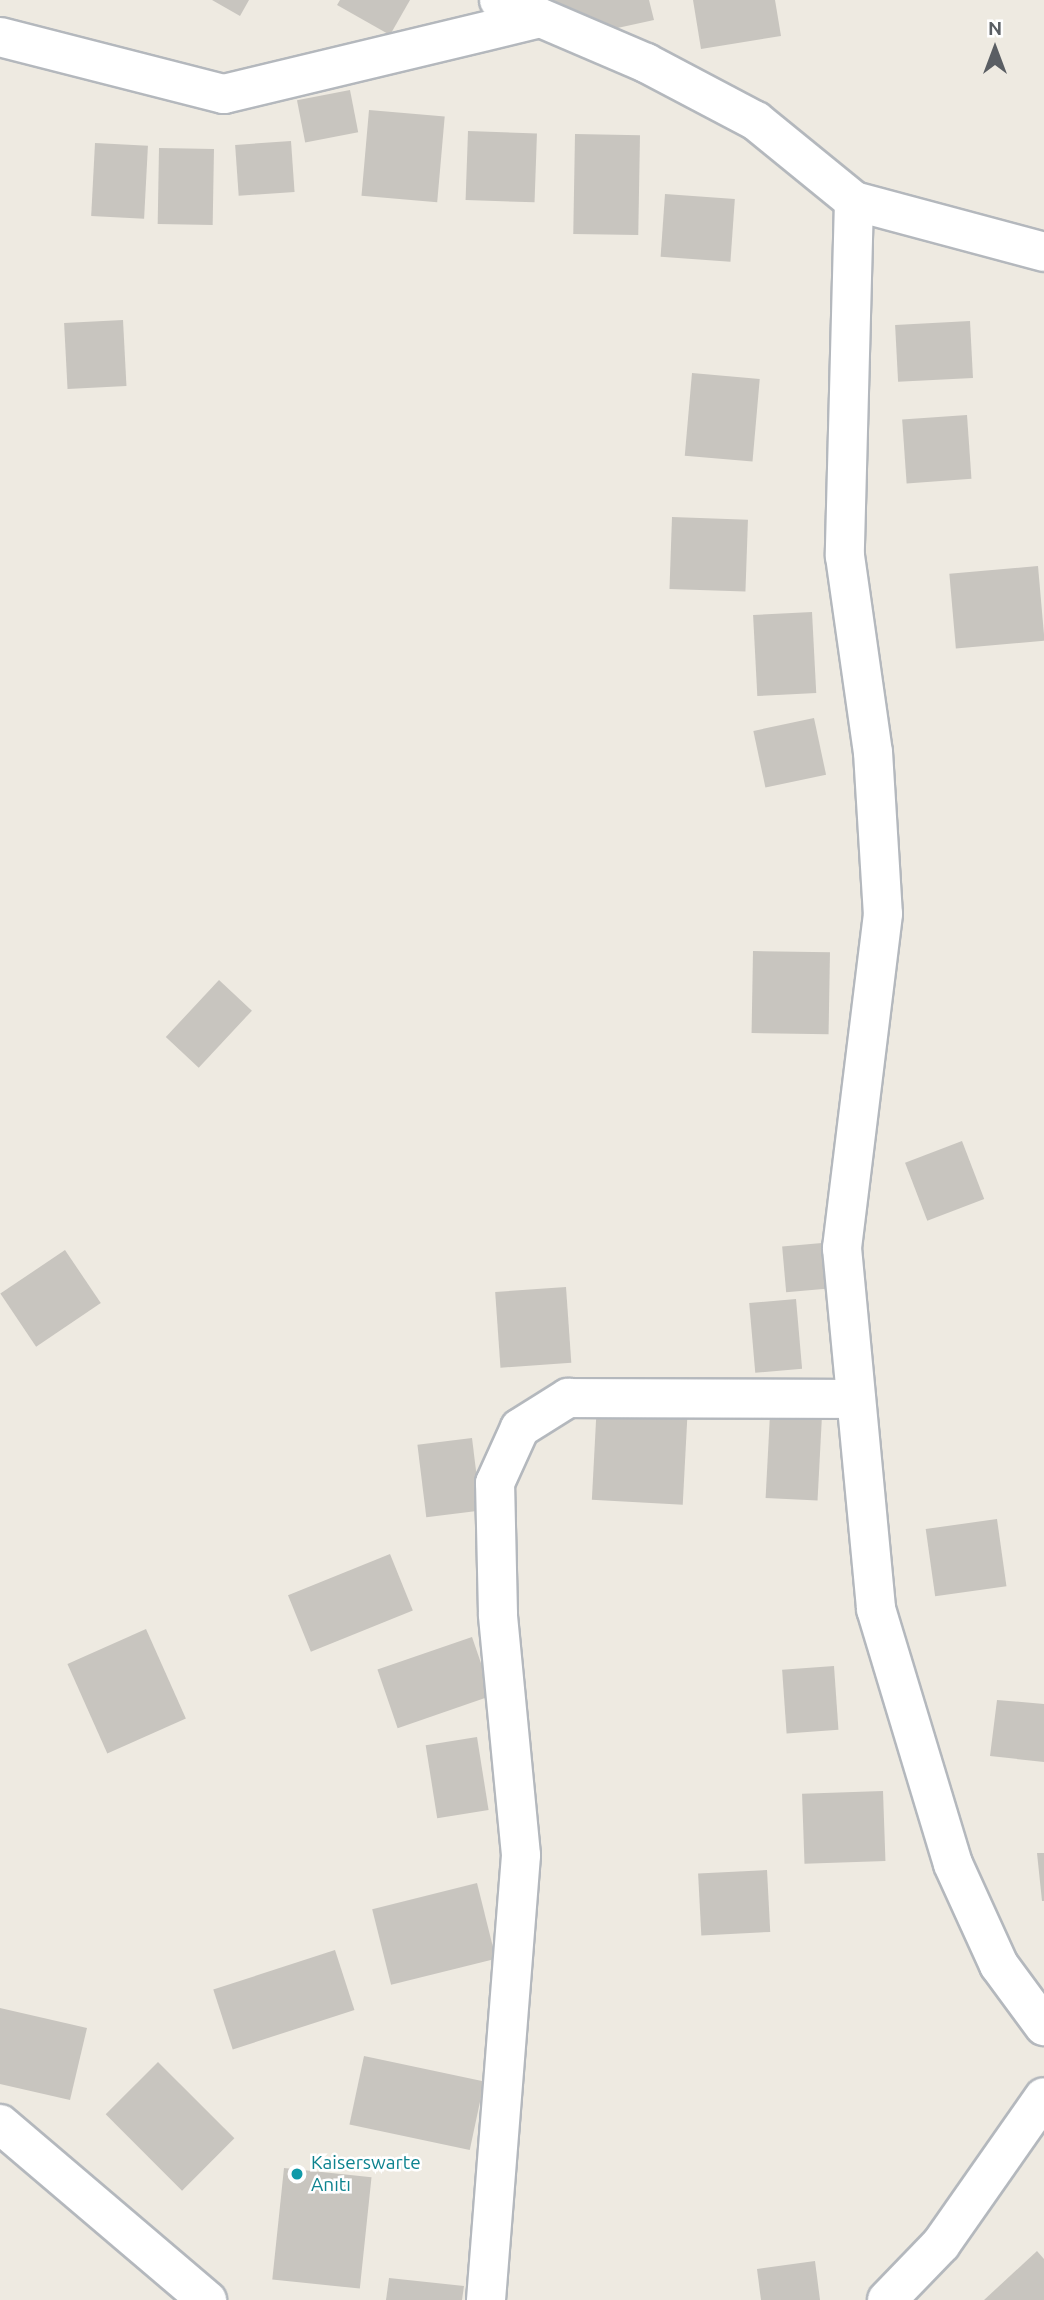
<!DOCTYPE html>
<meta charset="utf-8">
<style>
body{margin:0}
#map{position:relative;width:1044px;height:2300px;overflow:hidden;background:#eeeae1;font-family:Ubuntu,sans-serif}
div>[style]{position:absolute}
.building>*{inset:0;background:#c8c5bf;transform-origin:0 0}
.roads{filter:drop-shadow(2px 0 #b4b8bd) drop-shadow(-2px 0 #b4b8bd) drop-shadow(0 2px #b4b8bd) drop-shadow(0 -2px #b4b8bd)}
.street>*{height:38px;margin:-19px;padding:0 19px;transform-origin:19px;border-radius:19px;background:#fff}
.dots>*{width:19px;height:19px;translate:-50% -50%;box-sizing:border-box;border:4px solid #fff;border-radius:50%}
span{translate:-50% -50%;white-space:nowrap;text-align:center;line-height:1.15;-webkit-text-stroke:5px #fff;paint-order:stroke}
.culture-label{font-size:19px;color:#0d838f}
.left{translate:0 -50%;text-align:left}
.north{position:absolute;left:960px;top:14px;width:70px;height:70px;-webkit-text-stroke:5px #fff;paint-order:stroke;rotate:0deg;font-size:19px;font-weight:700;line-height:28px;text-align:center;color:#5a5e63}
.north::after{content:'';display:block;margin:auto;width:24px;height:32px;background:#5a5e63;clip-path:polygon(50% 0,100% 100%,50% 72%,0 100%)}
</style>
<div id="map">
<div class="building">
<i style="clip-path:polygon(212px 0,249px 0,240px 16px)"></i>
<i style="clip-path:polygon(340px 0,410px 0,390px 35px,337px 5px)"></i>
<i style="clip-path:polygon(548px 0,649px 0,654px 20px,558px 41px)"></i>
<i style="clip-path:polygon(693px 0,775px 0,781px 36px,701px 49px)"></i>
<i style="left:350px;top:90px;width:43px;height:54px;rotate:79deg"></i>
<i style="left:369px;top:110px;width:76px;height:86px;rotate:5deg"></i>
<i style="left:468px;top:131px;width:69px;height:69px;rotate:2deg"></i>
<i style="left:575px;top:134px;width:65px;height:100px;rotate:1deg"></i>
<i style="left:291px;top:141px;width:51px;height:56px;rotate:86deg"></i>
<i style="left:95px;top:143px;width:53px;height:73px;rotate:3deg"></i>
<i style="left:159px;top:148px;width:55px;height:76px;rotate:1deg"></i>
<i style="left:665px;top:194px;width:70px;height:63px;rotate:4deg"></i>
<i style="left:123px;top:320px;width:66px;height:59px;rotate:87deg"></i>
<i style="left:970px;top:321px;width:57px;height:75px;rotate:87deg"></i>
<i style="left:692px;top:373px;width:68px;height:83px;rotate:5deg"></i>
<i style="left:967px;top:415px;width:64px;height:65px;rotate:86deg"></i>
<i style="left:672px;top:517px;width:76px;height:72px;rotate:2deg"></i>
<i style="left:1038px;top:566px;width:75px;height:89px;rotate:85deg"></i>
<i style="left:812px;top:612px;width:81px;height:59px;rotate:87deg"></i>
<i style="left:814px;top:718px;width:58px;height:62px;rotate:78deg"></i>
<i style="left:753px;top:951px;width:77px;height:82px;rotate:1deg"></i>
<i style="left:219px;top:980px;width:45px;height:78px;rotate:43deg"></i>
<i style="left:962px;top:1141px;width:62px;height:61px;rotate:69deg"></i>
<i style="left:822px;top:1243px;width:46px;height:40px;rotate:85deg"></i>
<i style="left:65px;top:1250px;width:64px;height:78px;rotate:56deg"></i>
<i style="left:566px;top:1287px;width:76px;height:71px;rotate:86deg"></i>
<i style="left:796px;top:1299px;width:70px;height:47px;rotate:85deg"></i>
<i style="left:597px;top:1402px;width:91px;height:98px;rotate:3deg"></i>
<i style="left:770px;top:1414px;width:52px;height:84px;rotate:3deg"></i>
<i style="left:472px;top:1438px;width:73px;height:55px;rotate:83deg"></i>
<i style="left:997px;top:1519px;width:68px;height:72px;rotate:82deg"></i>
<i style="left:390px;top:1554px;width:61px;height:110px;rotate:68deg"></i>
<i style="left:146px;top:1629px;width:98px;height:86px;rotate:66deg"></i>
<i style="left:472px;top:1637px;width:62px;height:100px;rotate:71deg"></i>
<i style="left:834px;top:1666px;width:64px;height:52px;rotate:86deg"></i>
<i style="clip-path:polygon(997px 1700px,1044px 1704px,1044px 1762px,990px 1756px)"></i>
<i style="left:477px;top:1737px;width:74px;height:52px;rotate:81deg"></i>
<i style="left:883px;top:1791px;width:70px;height:81px;rotate:88deg"></i>
<i style="clip-path:polygon(1037px 1853px,1044px 1853px,1044px 1901px,1042px 1901px)"></i>
<i style="left:767px;top:1870px;width:62px;height:69px;rotate:87deg"></i>
<i style="left:477px;top:1883px;width:78px;height:108px;rotate:76deg"></i>
<i style="left:335px;top:1950px;width:63px;height:128px;rotate:72deg"></i>
<i style="clip-path:polygon(0 2008px,87px 2028px,70px 2100px,0 2084px)"></i>
<i style="left:364px;top:2056px;width:123px;height:70px;rotate:12deg"></i>
<i style="left:158px;top:2062px;width:108px;height:74px;rotate:45deg"></i>
<i style="left:284px;top:2168px;width:88px;height:112px;rotate:6deg"></i>
<i style="clip-path:polygon(1037px 2251px,1044px 2259px,1044px 2300px,984px 2300px)"></i>
<i style="clip-path:polygon(815px 2261px,820px 2300px,761px 2300px,757px 2269px)"></i>
<i style="clip-path:polygon(389px 2278px,464px 2286px,462px 2300px,386px 2300px)"></i>
</div>
<div class="roads">
<div class="street">
<i style="left:499px;top:0;width:160px;rotate:23.2deg"></i>
<i style="left:646px;top:63px;width:124px;rotate:27.8deg"></i>
<i style="left:756px;top:121px;width:127px;rotate:39.2deg"></i>
<i style="left:854px;top:201px;width:197px;rotate:15deg"></i>
<i style="left:0;top:37px;width:231px;rotate:14.3deg"></i>
<i style="left:224px;top:94px;width:325px;rotate:-13.5deg"></i>
<i style="left:854px;top:201px;width:355px;rotate:91.5deg"></i>
<i style="left:845px;top:556px;width:198px;rotate:81.9deg"></i>
<i style="left:873px;top:752px;width:162px;rotate:86.5deg"></i>
<i style="left:883px;top:914px;width:337px;rotate:97deg"></i>
<i style="left:842px;top:1248px;width:363px;rotate:84.6deg"></i>
<i style="left:876px;top:1609px;width:266px;rotate:73.2deg"></i>
<i style="left:953px;top:1864px;width:111px;rotate:65.5deg"></i>
<i style="left:999px;top:1965px;width:76px;rotate:53.6deg"></i>
<i style="left:0;top:2124px;width:272px;rotate:40.4deg"></i>
<i style="left:486px;top:2300px;width:446px;rotate:-85.5deg"></i>
<i style="left:521px;top:1855px;width:242px;rotate:-95.5deg"></i>
<i style="left:498px;top:1614px;width:131px;rotate:-91.3deg"></i>
<i style="left:495px;top:1483px;width:60px;rotate:-65.6deg"></i>
<i style="left:520px;top:1428px;width:57px;rotate:-32deg"></i>
<i style="left:568px;top:1398px;width:288px;rotate:0.2deg"></i>
<i style="left:887px;top:2300px;width:78px;rotate:-46deg"></i>
<i style="left:941px;top:2244px;width:179px;rotate:-55deg"></i>
</div>
</div>
<div class="dots">
<i style="left:297px;top:2174px;background:#0f9aa8"></i>
</div>
<div class="culture-label">
<span class="left" style="left:311px;top:2174px">Kaiserswarte<br>Anıtı</span>
</div>
<div class="north">N</div>
</div>
